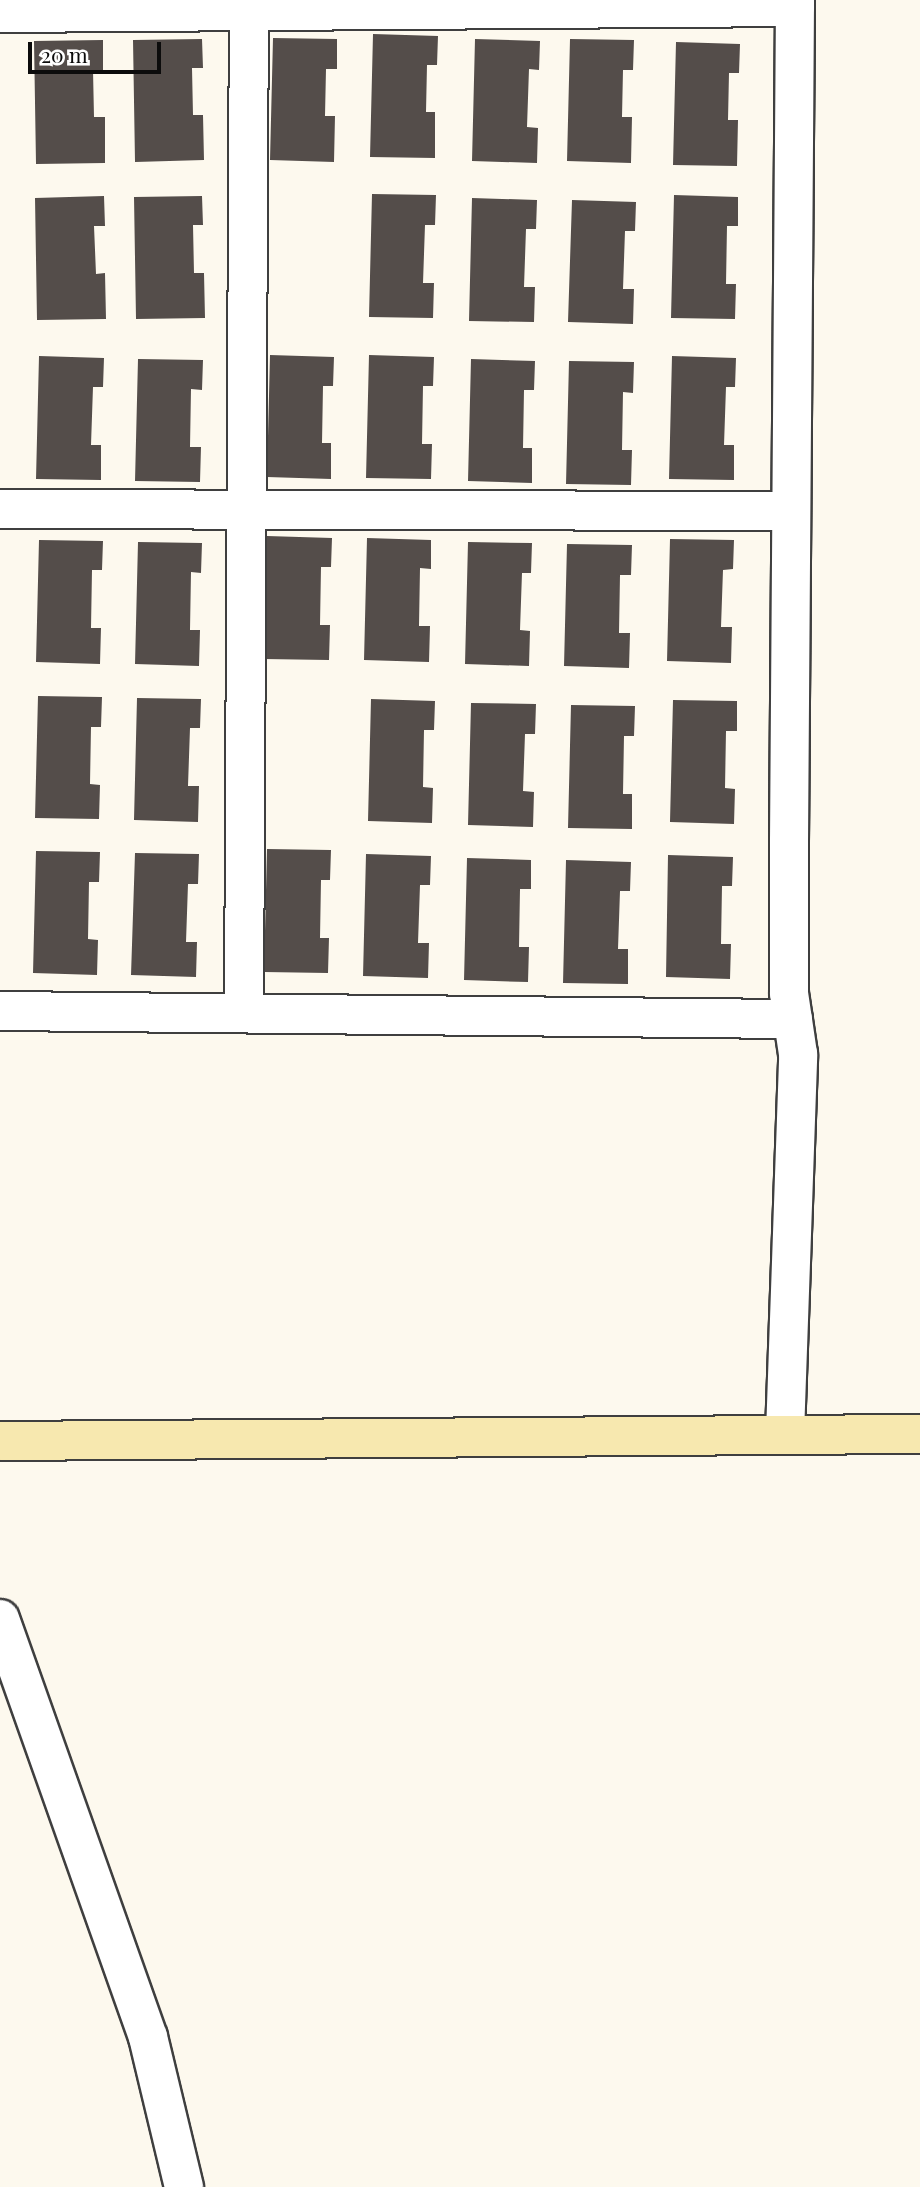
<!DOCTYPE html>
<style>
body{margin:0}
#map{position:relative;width:920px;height:2187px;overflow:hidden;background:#fdf9ee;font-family:"Playfair Display",serif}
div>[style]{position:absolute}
.building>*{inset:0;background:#544d4a}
.roads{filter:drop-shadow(2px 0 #3f3f3f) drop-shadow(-2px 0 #3f3f3f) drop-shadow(0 2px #3f3f3f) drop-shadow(0 -2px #3f3f3f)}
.street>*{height:38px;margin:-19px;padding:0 19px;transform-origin:19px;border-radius:19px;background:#fff}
.secondary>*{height:38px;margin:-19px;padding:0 19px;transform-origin:19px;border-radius:19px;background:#f7e8af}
span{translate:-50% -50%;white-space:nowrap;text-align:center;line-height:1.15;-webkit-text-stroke:7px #fff;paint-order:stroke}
.scale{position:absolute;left:28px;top:42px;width:133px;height:32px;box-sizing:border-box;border:4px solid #0c0c0c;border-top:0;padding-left:9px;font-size:21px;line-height:24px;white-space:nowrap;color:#0c0c0c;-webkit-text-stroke:5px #fff;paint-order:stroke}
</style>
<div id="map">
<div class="building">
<i style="clip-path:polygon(373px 34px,438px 36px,437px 65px,427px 65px,426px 112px,435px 112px,435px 158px,370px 157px)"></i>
<i style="clip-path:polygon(273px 38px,337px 39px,337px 69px,326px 69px,325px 116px,335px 116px,334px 162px,270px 160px)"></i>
<i style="clip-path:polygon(202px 39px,203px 68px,192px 68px,193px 115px,203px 115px,204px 160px,135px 162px,133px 40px)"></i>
<i style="clip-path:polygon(475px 39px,540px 41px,539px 70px,529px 69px,527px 127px,538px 128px,537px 163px,472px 161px)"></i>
<i style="clip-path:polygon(570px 39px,634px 40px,633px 70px,623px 70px,622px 117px,632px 117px,631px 163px,567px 161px)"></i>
<i style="clip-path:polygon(103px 40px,103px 70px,93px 70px,94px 117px,105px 117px,105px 163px,36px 164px,34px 41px)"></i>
<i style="clip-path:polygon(676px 42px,740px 44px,739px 73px,729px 73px,728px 120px,738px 120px,737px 166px,673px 165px)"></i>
<i style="clip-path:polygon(372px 194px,436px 195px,435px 225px,425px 225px,423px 283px,434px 283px,433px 318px,369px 317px)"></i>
<i style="clip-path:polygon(674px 195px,738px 197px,738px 226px,727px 226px,726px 284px,736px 284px,735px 319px,671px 318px)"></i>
<i style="clip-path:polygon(104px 196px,105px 226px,94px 226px,96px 274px,105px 273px,106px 319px,37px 320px,35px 198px)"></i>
<i style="clip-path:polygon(202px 196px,203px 225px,193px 225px,194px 273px,204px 273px,205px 318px,136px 319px,134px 197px)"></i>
<i style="clip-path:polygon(472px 198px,537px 200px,536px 229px,526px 229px,524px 287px,535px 287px,534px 322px,469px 321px)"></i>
<i style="clip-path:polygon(572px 200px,636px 202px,635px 231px,625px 231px,623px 289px,634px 289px,633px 324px,568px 322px)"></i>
<i style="clip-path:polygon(270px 355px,334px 357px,333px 386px,323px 386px,322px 443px,331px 443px,331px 479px,267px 477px)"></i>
<i style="clip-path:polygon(369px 355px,434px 357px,433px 386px,423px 386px,422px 444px,432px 444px,431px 479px,366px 478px)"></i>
<i style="clip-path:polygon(39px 356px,104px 358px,103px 387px,93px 387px,91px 445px,101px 445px,101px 480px,36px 479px)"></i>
<i style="clip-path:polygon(672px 356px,736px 358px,735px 387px,726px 387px,724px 445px,734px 445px,734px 480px,669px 479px)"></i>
<i style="clip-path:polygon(138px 359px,203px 360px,202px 390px,191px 389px,190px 447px,201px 447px,200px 482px,135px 481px)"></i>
<i style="clip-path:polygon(471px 359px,535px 361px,534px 390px,524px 390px,523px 448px,532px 448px,532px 483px,468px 481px)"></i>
<i style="clip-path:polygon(569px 361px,634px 362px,633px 393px,623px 392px,622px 450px,632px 450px,631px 485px,566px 484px)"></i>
<i style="clip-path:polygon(267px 536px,332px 538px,331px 567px,321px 567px,320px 625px,330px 625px,329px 660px,264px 659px)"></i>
<i style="clip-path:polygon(367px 538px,431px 540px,431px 569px,420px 568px,419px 626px,430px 626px,429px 662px,364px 660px)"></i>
<i style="clip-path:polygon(670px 539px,734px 540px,733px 569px,723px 570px,721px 627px,732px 627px,731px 663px,667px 661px)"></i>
<i style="clip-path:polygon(39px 540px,103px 541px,102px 570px,92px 570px,91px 628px,101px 628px,100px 664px,36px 662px)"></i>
<i style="clip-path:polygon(138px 542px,202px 543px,201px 573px,191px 572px,190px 630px,200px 630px,199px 666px,135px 664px)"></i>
<i style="clip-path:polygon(468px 542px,532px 543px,531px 573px,522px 573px,520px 630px,530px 631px,529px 666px,465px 664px)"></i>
<i style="clip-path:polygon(567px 544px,632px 545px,631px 575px,620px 575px,619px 633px,630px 633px,629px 668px,564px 666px)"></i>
<i style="clip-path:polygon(38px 696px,102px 697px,101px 727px,91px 727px,90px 784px,100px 785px,99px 819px,35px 818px)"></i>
<i style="clip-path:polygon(137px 698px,201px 699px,200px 728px,190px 728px,188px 786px,199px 786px,198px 822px,134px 820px)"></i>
<i style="clip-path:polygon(371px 699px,435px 701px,434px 730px,424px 730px,423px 787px,433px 788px,432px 823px,368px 821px)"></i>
<i style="clip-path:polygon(673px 700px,737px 701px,737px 731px,726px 731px,725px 788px,735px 789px,734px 824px,670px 822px)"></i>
<i style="clip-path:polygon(471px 703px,536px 704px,535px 734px,525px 734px,523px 791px,534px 792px,533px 827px,468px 825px)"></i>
<i style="clip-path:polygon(571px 705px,635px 706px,634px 736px,624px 736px,623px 794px,632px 794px,632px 829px,568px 828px)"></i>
<i style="clip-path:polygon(267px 849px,331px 850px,330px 880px,321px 880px,320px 938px,329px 938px,328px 973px,264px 972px)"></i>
<i style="clip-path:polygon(36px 851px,100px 852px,99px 882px,89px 882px,88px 939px,98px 940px,97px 975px,33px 973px)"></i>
<i style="clip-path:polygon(135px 853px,199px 854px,198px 884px,188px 884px,186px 942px,197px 942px,196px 977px,131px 975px)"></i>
<i style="clip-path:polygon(366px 854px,431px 856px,430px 885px,420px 885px,418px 943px,429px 943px,428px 978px,363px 976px)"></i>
<i style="clip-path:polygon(668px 855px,733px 857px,732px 886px,722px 886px,721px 944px,731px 944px,730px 979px,666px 977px)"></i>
<i style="clip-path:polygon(467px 858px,531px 860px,531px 889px,520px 889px,519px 947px,529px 947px,528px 982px,464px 980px)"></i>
<i style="clip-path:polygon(566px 860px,631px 862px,630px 891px,620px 891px,618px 949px,628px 949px,628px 984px,563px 983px)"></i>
</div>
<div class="roads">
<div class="street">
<i style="left:0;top:13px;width:795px;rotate:-0.43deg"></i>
<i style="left:0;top:509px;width:788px;rotate:0.15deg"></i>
<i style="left:0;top:1011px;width:793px;rotate:0.58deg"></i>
<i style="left:244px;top:1013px;width:1013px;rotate:-89.72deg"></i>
<i style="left:785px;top:1434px;width:380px;rotate:-88deg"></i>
<i style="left:798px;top:1054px;width:62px;rotate:-98.4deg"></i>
<i style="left:789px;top:993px;width:152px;rotate:-90deg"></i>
<i style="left:789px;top:841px;width:841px;rotate:-89.59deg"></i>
<i style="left:0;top:1619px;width:443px;rotate:70.5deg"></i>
<i style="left:148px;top:2037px;width:154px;rotate:76.5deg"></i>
</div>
<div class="secondary">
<i style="left:0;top:1441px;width:920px;rotate:-0.44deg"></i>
</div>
</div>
<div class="scale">20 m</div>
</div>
